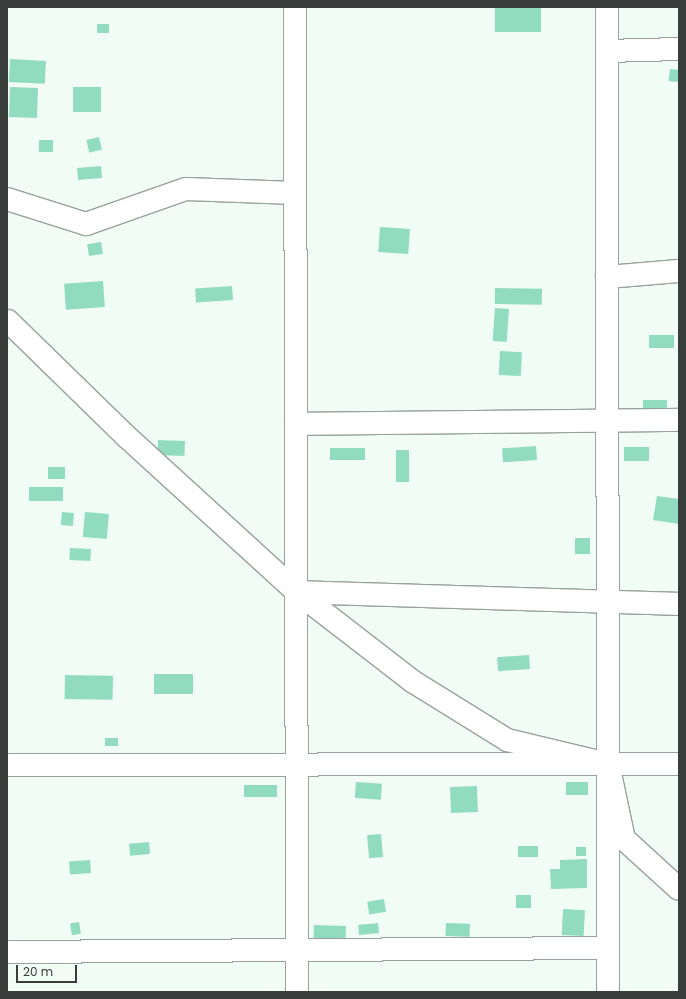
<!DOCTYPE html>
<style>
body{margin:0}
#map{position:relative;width:686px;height:999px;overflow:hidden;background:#f1fcf7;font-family:Poppins,sans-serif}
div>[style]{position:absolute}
.building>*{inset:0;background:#91dcc0;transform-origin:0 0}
.roads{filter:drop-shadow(1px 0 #98a19d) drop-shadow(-1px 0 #98a19d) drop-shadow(0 1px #98a19d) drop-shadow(0 -1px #98a19d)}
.minor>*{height:22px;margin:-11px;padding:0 11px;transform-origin:11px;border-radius:11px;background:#fff}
span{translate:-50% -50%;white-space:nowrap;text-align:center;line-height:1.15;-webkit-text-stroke:3px #f1fcf7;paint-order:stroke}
.frame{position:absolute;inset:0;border:8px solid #393d3c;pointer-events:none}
.scale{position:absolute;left:16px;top:965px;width:61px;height:18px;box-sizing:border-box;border:2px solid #393d3c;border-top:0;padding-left:5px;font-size:12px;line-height:14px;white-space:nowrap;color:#393d3c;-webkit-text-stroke:3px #f1fcf7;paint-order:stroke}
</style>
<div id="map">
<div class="building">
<i style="left:541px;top:7px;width:25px;height:46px;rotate:90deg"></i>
<i style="left:97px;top:24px;width:12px;height:9px"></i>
<i style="left:10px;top:59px;width:36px;height:23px;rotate:3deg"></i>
<i style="left:670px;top:69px;width:9px;height:12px;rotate:6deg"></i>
<i style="left:10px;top:87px;width:28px;height:30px;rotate:2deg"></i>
<i style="left:73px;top:87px;width:28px;height:25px"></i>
<i style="left:99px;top:137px;width:13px;height:13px;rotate:77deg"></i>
<i style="left:53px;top:140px;width:12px;height:14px;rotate:90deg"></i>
<i style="left:101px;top:166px;width:12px;height:24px;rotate:85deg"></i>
<i style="left:380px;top:227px;width:30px;height:25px;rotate:4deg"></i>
<i style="left:101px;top:242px;width:12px;height:14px;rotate:81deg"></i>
<i style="left:103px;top:281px;width:26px;height:39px;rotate:86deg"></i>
<i style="left:232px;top:286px;width:14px;height:37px;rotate:86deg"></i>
<i style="left:495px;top:288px;width:47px;height:16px;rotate:1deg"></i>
<i style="left:495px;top:308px;width:14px;height:33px;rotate:4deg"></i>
<i style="left:649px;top:335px;width:25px;height:13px"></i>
<i style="left:500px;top:351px;width:22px;height:24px;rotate:3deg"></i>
<i style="left:643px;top:400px;width:24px;height:13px"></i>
<i style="left:158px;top:440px;width:27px;height:15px;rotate:2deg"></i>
<i style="left:536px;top:446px;width:14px;height:34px;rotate:86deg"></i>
<i style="left:624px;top:447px;width:25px;height:14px"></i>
<i style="left:365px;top:448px;width:12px;height:35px;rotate:90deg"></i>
<i style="left:396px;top:450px;width:13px;height:32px"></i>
<i style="left:48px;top:467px;width:17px;height:12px"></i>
<i style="left:63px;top:487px;width:14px;height:34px;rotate:90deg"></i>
<i style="clip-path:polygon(657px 496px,679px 499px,679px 524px,653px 520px)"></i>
<i style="left:62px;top:512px;width:12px;height:13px;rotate:5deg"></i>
<i style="left:85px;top:512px;width:24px;height:25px;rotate:5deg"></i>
<i style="left:575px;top:538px;width:15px;height:16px"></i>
<i style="left:70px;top:548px;width:21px;height:12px;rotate:3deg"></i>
<i style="left:529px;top:655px;width:14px;height:32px;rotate:86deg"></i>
<i style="left:154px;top:674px;width:39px;height:20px"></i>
<i style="left:65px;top:675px;width:48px;height:24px;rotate:1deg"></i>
<i style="left:118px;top:738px;width:8px;height:13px;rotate:90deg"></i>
<i style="left:356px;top:782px;width:26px;height:16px;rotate:4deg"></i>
<i style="left:588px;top:782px;width:13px;height:22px;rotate:90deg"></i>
<i style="left:244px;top:785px;width:33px;height:12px"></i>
<i style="left:477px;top:786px;width:26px;height:27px;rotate:88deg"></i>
<i style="left:381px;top:834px;width:23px;height:14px;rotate:85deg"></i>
<i style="left:149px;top:842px;width:12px;height:20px;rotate:85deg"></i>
<i style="left:538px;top:846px;width:11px;height:20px;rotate:90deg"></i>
<i style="left:576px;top:847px;width:10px;height:9px"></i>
<i style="clip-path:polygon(587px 859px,587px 888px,551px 889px,550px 869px,560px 869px,560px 860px)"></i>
<i style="left:90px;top:860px;width:13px;height:21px;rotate:86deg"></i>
<i style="left:531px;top:895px;width:13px;height:15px;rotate:90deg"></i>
<i style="left:384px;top:899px;width:13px;height:17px;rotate:81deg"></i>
<i style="left:563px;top:909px;width:22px;height:26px;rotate:3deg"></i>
<i style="left:79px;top:922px;width:12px;height:9px;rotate:81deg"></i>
<i style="left:378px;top:923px;width:10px;height:20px;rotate:84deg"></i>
<i style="left:446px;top:923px;width:24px;height:13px;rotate:2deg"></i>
<i style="left:314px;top:925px;width:32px;height:13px;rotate:2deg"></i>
</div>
<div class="roads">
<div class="minor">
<i style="left:295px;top:7px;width:985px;rotate:89.88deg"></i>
<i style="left:607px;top:7px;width:985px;rotate:89.94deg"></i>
<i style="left:607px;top:51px;width:72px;rotate:-1.6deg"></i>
<i style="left:7px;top:199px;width:83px;rotate:17.6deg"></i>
<i style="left:86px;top:224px;width:106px;rotate:-19.3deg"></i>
<i style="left:186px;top:189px;width:109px;rotate:2.1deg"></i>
<i style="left:607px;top:277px;width:72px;rotate:-4.8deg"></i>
<i style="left:8px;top:321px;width:165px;rotate:44.3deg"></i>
<i style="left:126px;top:436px;width:231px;rotate:42.4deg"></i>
<i style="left:297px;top:592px;width:145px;rotate:37.7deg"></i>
<i style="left:412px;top:681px;width:112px;rotate:31.8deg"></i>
<i style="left:507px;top:740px;width:104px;rotate:13.4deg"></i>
<i style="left:608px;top:764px;width:77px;rotate:78deg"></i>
<i style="left:624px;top:839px;width:74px;rotate:42.3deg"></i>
<i style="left:296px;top:424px;width:383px;rotate:-0.6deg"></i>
<i style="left:297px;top:592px;width:382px;rotate:1.8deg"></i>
<i style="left:7px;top:765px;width:672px;rotate:-0.09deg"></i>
<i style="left:7px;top:952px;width:601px;rotate:-0.38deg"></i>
</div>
</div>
<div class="frame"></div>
<div class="scale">20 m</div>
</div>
